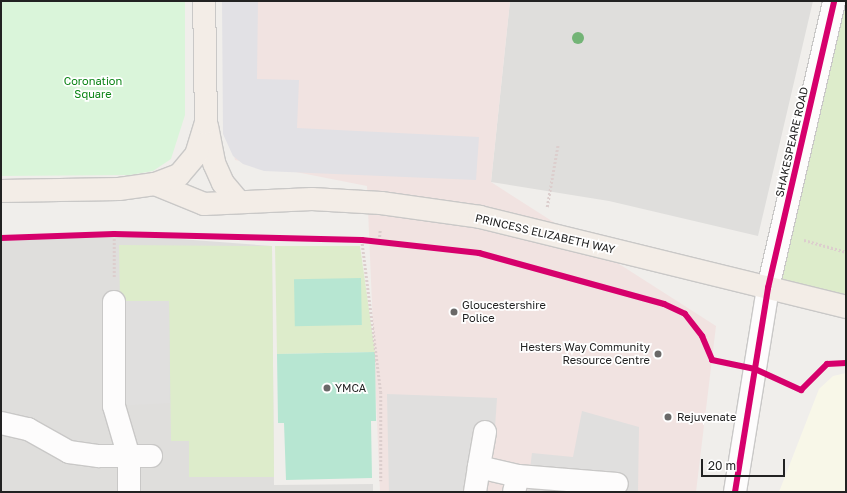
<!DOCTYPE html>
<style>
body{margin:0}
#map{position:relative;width:847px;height:493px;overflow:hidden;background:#f0eeeb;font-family:"Golos Text",sans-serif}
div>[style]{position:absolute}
.residential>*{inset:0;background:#dfdedc}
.commercial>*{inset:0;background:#f1e3e1}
.education>*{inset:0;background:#f8f7e8}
.grass>*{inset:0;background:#ddeccb}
.park>*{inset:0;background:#daf5da}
.pitch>*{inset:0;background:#b7e6d2;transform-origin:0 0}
.parking>*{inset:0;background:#e0dfde}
.plaza>*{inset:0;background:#e2e1e5}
.path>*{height:2.5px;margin-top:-1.25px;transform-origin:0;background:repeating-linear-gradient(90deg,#dccecd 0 2px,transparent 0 4px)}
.roads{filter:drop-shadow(1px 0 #c9c8c7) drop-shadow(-1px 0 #c9c8c7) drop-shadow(0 1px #c9c8c7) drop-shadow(0 -1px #c9c8c7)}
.minor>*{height:22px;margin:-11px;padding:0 11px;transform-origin:11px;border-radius:11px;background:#fdfcfc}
.major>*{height:22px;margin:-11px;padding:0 11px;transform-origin:11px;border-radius:11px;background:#f3ede7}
.cycleway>*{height:6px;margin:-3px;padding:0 3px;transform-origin:3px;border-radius:3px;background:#d6006c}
.trees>*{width:12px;height:12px;margin:-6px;border-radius:50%;background:#73b476}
.dots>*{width:11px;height:11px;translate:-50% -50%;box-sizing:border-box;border:2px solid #fff;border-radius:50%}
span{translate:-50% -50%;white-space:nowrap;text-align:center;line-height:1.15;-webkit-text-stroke:3.5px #fff;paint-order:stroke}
.park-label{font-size:11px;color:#0c8416}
.street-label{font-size:11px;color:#222}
.poi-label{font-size:11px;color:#222}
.left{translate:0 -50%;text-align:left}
.right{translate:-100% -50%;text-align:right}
.frame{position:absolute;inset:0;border:2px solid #222;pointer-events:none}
.scale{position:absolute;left:701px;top:459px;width:84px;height:18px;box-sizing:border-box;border:2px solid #222;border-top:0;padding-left:5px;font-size:12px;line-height:14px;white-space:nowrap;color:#222;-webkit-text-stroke:3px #fff;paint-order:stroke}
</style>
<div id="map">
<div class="residential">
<i style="clip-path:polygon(510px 1px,813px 1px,758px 236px,609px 201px,491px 182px)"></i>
<i style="clip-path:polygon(114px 234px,272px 246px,274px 485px,373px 484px,373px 492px,1px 492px,1px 238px)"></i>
</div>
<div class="commercial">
<i style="clip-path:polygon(224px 1px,510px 1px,491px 182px,716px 326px,696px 492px,380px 492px,367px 186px,235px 160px,227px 122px)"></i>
</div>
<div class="education">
<i style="clip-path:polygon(846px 373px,846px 492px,779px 492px,819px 389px,833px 376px)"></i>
</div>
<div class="grass">
<i style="clip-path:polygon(834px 1px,846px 1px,846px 307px,768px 288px)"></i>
<i style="clip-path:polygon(119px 245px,272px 246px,274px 477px,189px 477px,189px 441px,171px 441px,169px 301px,120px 301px)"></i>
<i style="clip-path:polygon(275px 246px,360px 246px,375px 352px,277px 354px)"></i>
</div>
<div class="park">
<i style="clip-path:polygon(1px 1px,185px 1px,185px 115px,171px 159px,153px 171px,130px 175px,1px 176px)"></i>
</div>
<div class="pitch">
<i style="left:361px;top:278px;width:47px;height:67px;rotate:89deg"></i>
<i style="clip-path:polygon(375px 352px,376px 421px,371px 421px,372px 478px,286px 480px,284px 423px,278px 423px,277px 354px)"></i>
</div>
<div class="parking">
<i style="clip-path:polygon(120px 301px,169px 301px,170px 403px,114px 406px)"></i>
<i style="clip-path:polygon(387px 394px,497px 398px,494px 442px,481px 492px,389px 492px)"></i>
<i style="clip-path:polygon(582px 411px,639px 427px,638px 492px,527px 492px,532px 453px,573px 457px)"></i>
</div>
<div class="plaza">
<i style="clip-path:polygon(222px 1px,258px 1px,257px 79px,299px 80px,297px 128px,479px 137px,476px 180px,264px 171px,243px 164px,233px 156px,223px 134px)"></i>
</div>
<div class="path">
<i style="left:547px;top:207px;width:64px;rotate:-80.1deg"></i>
<i style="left:362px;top:240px;width:153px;rotate:82.9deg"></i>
<i style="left:381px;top:392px;width:89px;rotate:90deg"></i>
<i style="left:804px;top:240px;width:44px;rotate:15.9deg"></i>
<i style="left:379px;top:241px;width:12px;rotate:-85deg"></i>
<i style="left:114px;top:277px;width:43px;rotate:-90deg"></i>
</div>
<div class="roads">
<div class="minor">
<i style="left:114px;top:302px;width:104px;rotate:90deg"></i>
<i style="left:114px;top:406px;width:53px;rotate:73.6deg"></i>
<i style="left:129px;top:457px;width:35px;rotate:90deg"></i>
<i style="left:1px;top:423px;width:28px;rotate:13deg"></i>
<i style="left:28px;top:429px;width:47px;rotate:29.3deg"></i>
<i style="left:69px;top:452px;width:30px;rotate:8deg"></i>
<i style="left:99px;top:456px;width:52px"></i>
<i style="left:485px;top:432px;width:36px;rotate:100deg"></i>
<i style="left:479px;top:467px;width:40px;rotate:13deg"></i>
<i style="left:475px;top:492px;width:25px;rotate:-81deg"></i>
<i style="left:514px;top:492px;width:16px;rotate:-76deg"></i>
<i style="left:518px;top:476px;width:99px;rotate:4.6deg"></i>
<i style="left:735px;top:492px;width:207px;rotate:-80.8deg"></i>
<i style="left:768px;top:288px;width:294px;rotate:-77deg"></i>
</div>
<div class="major">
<i style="left:207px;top:126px;width:38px;rotate:79deg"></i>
<i style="left:214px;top:163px;width:22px;rotate:66deg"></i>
<i style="left:223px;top:183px;width:23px;rotate:50deg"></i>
<i style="left:155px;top:184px;width:53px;rotate:22.2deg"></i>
<i style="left:204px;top:204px;width:108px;rotate:-2.7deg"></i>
<i style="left:312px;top:199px;width:69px;rotate:3.3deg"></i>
<i style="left:381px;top:203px;width:100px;rotate:8deg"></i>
<i style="left:480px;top:217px;width:377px;rotate:13.8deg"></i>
<i style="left:1px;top:191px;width:118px;rotate:-1deg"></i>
<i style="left:119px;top:189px;width:36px;rotate:-8deg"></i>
<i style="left:155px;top:184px;width:26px;rotate:-21deg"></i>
<i style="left:179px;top:175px;width:26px;rotate:-50deg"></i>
<i style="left:196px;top:155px;width:34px;rotate:-73deg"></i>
<i style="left:206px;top:123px;width:122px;rotate:-90.9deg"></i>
</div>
</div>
<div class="cycleway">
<i style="left:1px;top:238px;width:113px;rotate:-2deg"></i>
<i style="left:114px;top:234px;width:248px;rotate:1.4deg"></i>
<i style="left:362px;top:240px;width:118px;rotate:6.3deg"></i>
<i style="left:479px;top:253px;width:192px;rotate:15.4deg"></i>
<i style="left:664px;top:304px;width:23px;rotate:25deg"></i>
<i style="left:685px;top:314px;width:28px;rotate:52deg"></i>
<i style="left:702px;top:336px;width:26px;rotate:67deg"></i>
<i style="left:712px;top:360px;width:44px;rotate:11.8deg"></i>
<i style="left:755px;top:369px;width:51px;rotate:24.5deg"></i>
<i style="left:801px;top:390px;width:37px;rotate:-45deg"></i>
<i style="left:827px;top:364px;width:19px;rotate:-3deg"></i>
<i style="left:735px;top:492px;width:207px;rotate:-80.8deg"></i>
<i style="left:768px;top:288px;width:294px;rotate:-77deg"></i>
</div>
<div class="trees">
<i style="left:578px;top:38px"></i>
</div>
<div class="dots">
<i style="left:454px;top:312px;background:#6a6968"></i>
<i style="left:658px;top:354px;background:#6a6968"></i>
<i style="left:327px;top:388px;background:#6a6968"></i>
<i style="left:668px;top:417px;background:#6a6968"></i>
</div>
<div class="park-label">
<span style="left:93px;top:88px">Coronation<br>Square</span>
</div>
<div class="street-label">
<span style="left:792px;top:142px;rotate:-77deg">SHAKESPEARE ROAD</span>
<span style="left:545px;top:234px;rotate:13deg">PRINCESS ELIZABETH WAY</span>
</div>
<div class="poi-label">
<span class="left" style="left:462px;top:312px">Gloucestershire<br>Police</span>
<span class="right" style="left:650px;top:354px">Hesters Way Community<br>Resource Centre</span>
<span class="left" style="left:335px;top:388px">YMCA</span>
<span class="left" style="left:677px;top:417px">Rejuvenate</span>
</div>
<div class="frame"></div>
<div class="scale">20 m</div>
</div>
